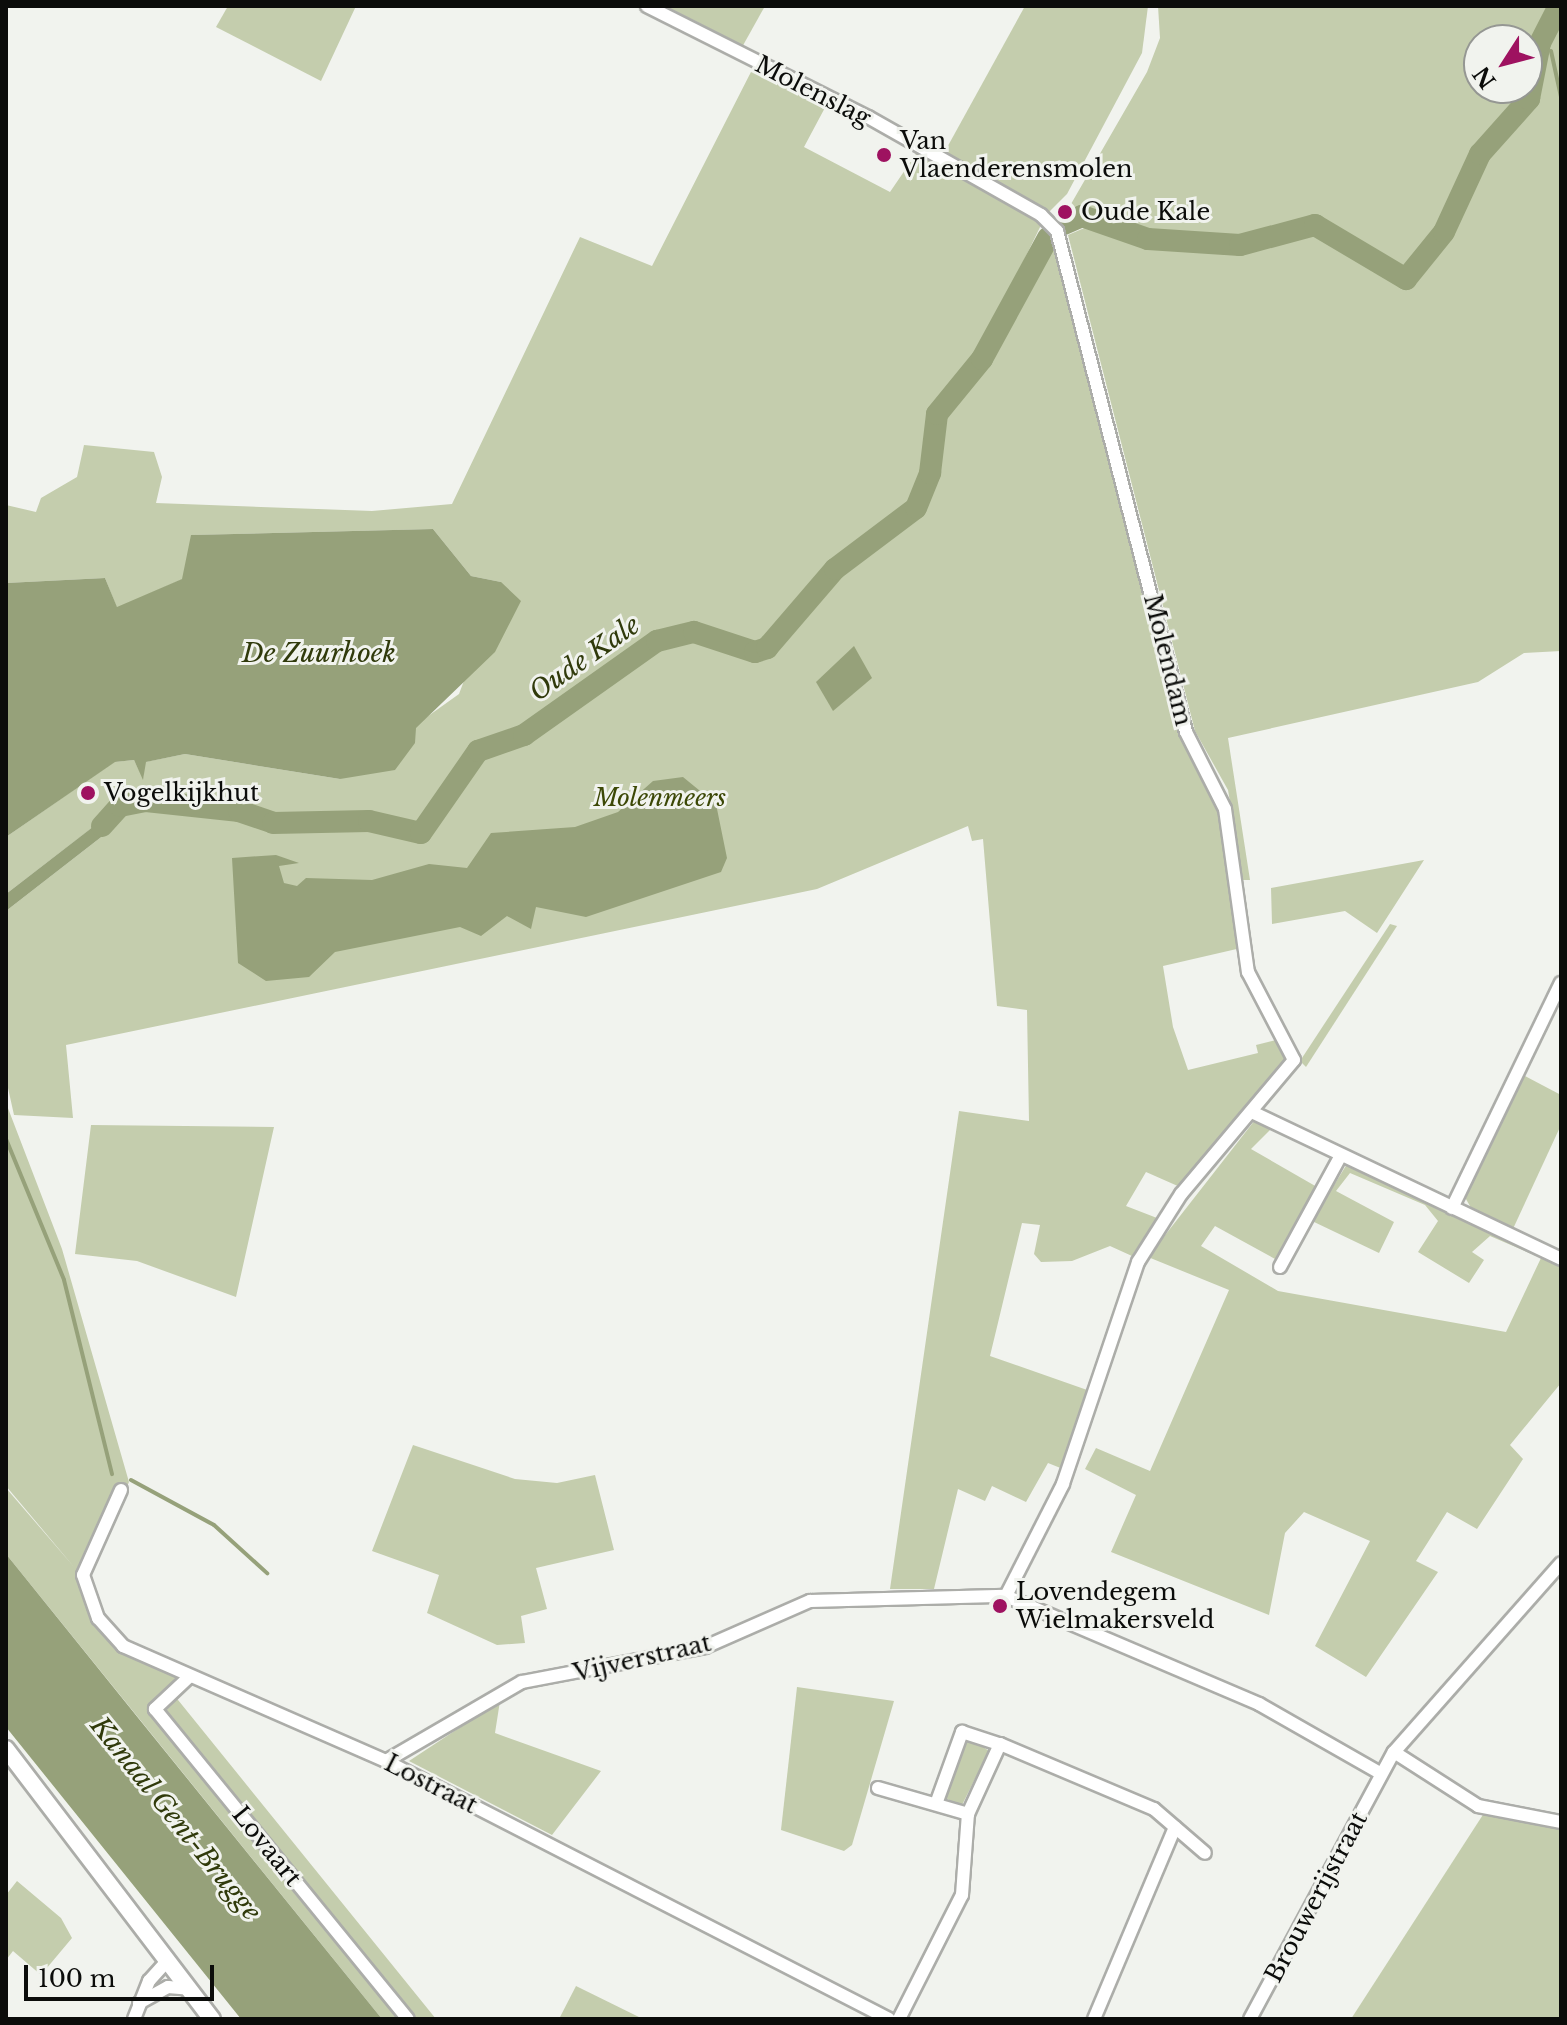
<!DOCTYPE html>
<style>
body{margin:0}
#map{position:relative;width:1567px;height:2025px;overflow:hidden;background:#f1f3ee;font-family:"Libre Baskerville",serif}
div>[style]{position:absolute}
.green>*{inset:0;background:#c4cdad}
.water>*{inset:0;background:#96a17a}
.stream>*{height:4px;margin:-2px;padding:0 2px;transform-origin:2px;border-radius:2px;background:#96a17a}
.river>*{height:22px;margin:-11px;padding:0 11px;transform-origin:11px;border-radius:11px;background:#96a17a}
.roads{filter:drop-shadow(2px 0 #acada9) drop-shadow(-2px 0 #acada9) drop-shadow(0 2px #acada9) drop-shadow(0 -2px #acada9)}
.minor>*{height:12px;margin:-6px;padding:0 6px;transform-origin:6px;border-radius:6px;background:#fff}
.tertiary>*{height:16px;margin:-8px;padding:0 8px;transform-origin:8px;border-radius:8px;background:#fff}
.dots>*{width:22px;height:22px;translate:-50% -50%;box-sizing:border-box;border:4px solid #f1f3ee;border-radius:50%}
span{translate:-50% -50%;white-space:nowrap;text-align:center;line-height:1.15;-webkit-text-stroke:6px #f1f3ee;paint-order:stroke}
.street-label{font-size:24px;color:#0b0c0a}
.poi-label{font-size:24px;color:#0b0c0a}
.left{translate:0 -50%;text-align:left}
.park-label{font-size:24px;color:#3c4806;font-style:italic}
.water-label{font-size:26px;color:#303a0b;font-style:italic}
.frame{position:absolute;inset:0;border:8px solid #0b0c0a;pointer-events:none}
.north{position:absolute;left:1463px;top:24px;width:80px;height:80px;box-sizing:border-box;background:#f1f3ee;border:2px solid #959793;border-radius:50%;rotate:234deg;font-size:22px;font-weight:700;line-height:32px;text-align:center;color:#0b0c0a}
.north::after{content:'';display:block;margin:auto;width:28px;height:36px;background:#9e1260;clip-path:polygon(50% 0,100% 100%,50% 72%,0 100%)}
.scale{position:absolute;left:24px;top:1965px;width:190px;height:36px;box-sizing:border-box;border:4px solid #0b0c0a;border-top:0;padding-left:10px;font-size:24px;line-height:28px;white-space:nowrap;color:#0b0c0a;-webkit-text-stroke:6px #f1f3ee;paint-order:stroke}
</style>
<div id="map">
<div class="green">
<i style="clip-path:polygon(228px 6px,356px 6px,321px 81px,216px 27px)"></i>
<i style="clip-path:polygon(664px 6px,765px 6px,741px 49px)"></i>
<i style="clip-path:polygon(1025px 6px,1148px 6px,1142px 53px,1067px 194px,1048px 213px,944px 153px)"></i>
<i style="clip-path:polygon(evenodd,1158px 6px,1561px 6px,1561px 651px,1524px 653px,1478px 682px,1228px 738px,1250px 880px,1243px 880px,1228px 790px,1195px 731px,1068px 235px,1089px 226px,1147px 245px,1241px 250px,1312px 231px,1396px 278px,1402px 274px,1310px 219px,1228px 241px,1125px 231px,1075px 216px,1071px 204px,1147px 72px,1160px 38px,1158px 6px,1479px 40px,1527px 40px,1527px 88px,1479px 88px,1479px 40px)"></i>
<i style="clip-path:polygon(evenodd,753px 68px,828px 102px,804px 147px,890px 192px,918px 151px,1042px 223px,978px 355px,949px 392px,958px 396px,981px 368px,1036px 265px,1058px 243px,1180px 726px,1221px 809px,1241px 948px,1163px 966px,1173px 1027px,1188px 1070px,1258px 1053px,1256px 1045px,1280px 1039px,1289px 1061px,1180px 1187px,1146px 1172px,1126px 1206px,1157px 1218px,1132px 1256px,1110px 1246px,1072px 1261px,1041px 1262px,1034px 1254px,1040px 1225px,1022px 1223px,990px 1356px,1090px 1391px,1063px 1469px,1048px 1463px,1026px 1502px,992px 1486px,985px 1501px,958px 1489px,934px 1589px,890px 1589px,959px 1111px,1029px 1121px,1027px 1010px,997px 1006px,983px 839px,972px 841px,968px 826px,817px 889px,66px 1045px,73px 1118px,14px 1115px,6px 1079px,6px 911px,109px 831px,119px 807px,6px 894px,6px 837px,114px 762px,134px 760px,143px 778px,145px 762px,185px 754px,340px 779px,459px 694px,501px 582px,471px 576px,433px 529px,192px 535px,183px 579px,117px 608px,105px 578px,6px 583px,6px 505px,36px 512px,41px 498px,77px 477px,84px 445px,154px 452px,162px 477px,156px 503px,372px 511px,452px 504px,580px 237px,652px 266px,753px 68px,705px 628px,762px 644px,745px 659px,704px 638px,659px 646px,528px 740px,522px 730px,621px 655px,655px 635px,705px 628px)"></i>
<i style="clip-path:polygon(1424px 860px,1377px 933px,1345px 911px,1272px 924px,1271px 888px)"></i>
<i style="clip-path:polygon(1390px 924px,1397px 926px,1306px 1067px,1300px 1061px)"></i>
<i style="clip-path:polygon(1521px 1074px,1561px 1095px,1561px 1125px,1512px 1231px,1474px 1213px,1463px 1194px)"></i>
<i style="clip-path:polygon(6px 1103px,62px 1249px,129px 1482px,126px 1489px,115px 1485px,82px 1566px,111px 1634px,189px 1677px,174px 1695px,436px 2019px,382px 2019px,6px 1554px,6px 1488px,74px 1567px,6px 1486px)"></i>
<i style="clip-path:polygon(1255px 1120px,1271px 1129px,1251px 1149px,1317px 1187px,1277px 1260px,1215px 1226px,1201px 1246px,1278px 1291px,1506px 1332px,1541px 1258px,1490px 1236px,1472px 1252px,1484px 1260px,1469px 1283px,1418px 1252px,1438px 1221px,1425px 1205px,1350px 1173px,1336px 1191px,1394px 1222px,1379px 1253px,1312px 1221px,1347px 1164px,1561px 1264px,1561px 1383px,1510px 1445px,1523px 1459px,1477px 1529px,1447px 1512px,1416px 1561px,1438px 1572px,1366px 1677px,1315px 1646px,1370px 1541px,1304px 1512px,1285px 1533px,1269px 1615px,1111px 1552px,1136px 1495px,1085px 1469px,1096px 1448px,1150px 1471px,1229px 1290px,1148px 1257px)"></i>
<i style="clip-path:polygon(91px 1125px,274px 1127px,236px 1297px,137px 1261px,75px 1254px)"></i>
<i style="clip-path:polygon(413px 1445px,515px 1479px,557px 1483px,595px 1475px,614px 1550px,536px 1568px,547px 1609px,521px 1616px,525px 1643px,497px 1645px,427px 1613px,439px 1575px,372px 1551px)"></i>
<i style="clip-path:polygon(797px 1687px,894px 1701px,852px 1845px,844px 1851px,781px 1830px)"></i>
<i style="clip-path:polygon(500px 1701px,495px 1733px,601px 1771px,552px 1835px,409px 1761px)"></i>
<i style="clip-path:polygon(966px 1735px,989px 1751px,961px 1807px,944px 1797px)"></i>
<i style="clip-path:polygon(1486px 1810px,1561px 1826px,1561px 2019px,1351px 2019px)"></i>
<i style="clip-path:polygon(17px 1881px,61px 1918px,72px 1938px,41px 1975px,13px 1951px,6px 1960px,6px 1895px)"></i>
<i style="clip-path:polygon(576px 1986px,643px 2019px,559px 2019px)"></i>
</div>
<div class="water">
<i style="clip-path:polygon(433px 529px,471px 576px,501px 582px,521px 601px,495px 652px,416px 728px,415px 743px,395px 770px,340px 779px,185px 754px,146px 762px,143px 780px,134px 760px,115px 762px,6px 837px,6px 583px,105px 578px,117px 607px,182px 579px,191px 535px)"></i>
<i style="clip-path:polygon(854px 646px,872px 678px,833px 711px,816px 682px)"></i>
<i style="clip-path:polygon(683px 777px,716px 804px,727px 858px,721px 872px,586px 917px,536px 907px,531px 929px,507px 916px,481px 936px,460px 927px,335px 952px,309px 977px,266px 981px,238px 963px,232px 858px,276px 855px,299px 863px,279px 866px,284px 883px,297px 886px,306px 878px,372px 880px,429px 864px,467px 868px,491px 833px,575px 827px,618px 812px,653px 781px)"></i>
<i style="clip-path:polygon(120px 806px,109px 831px,6px 911px,6px 894px)"></i>
<i style="clip-path:polygon(6px 1554px,139px 1719px,382px 2019px,241px 2019px,6px 1727px)"></i>
</div>
<div class="stream">
<i style="left:1551px;top:51px;width:47px;rotate:77.7deg"></i>
<i style="left:6px;top:1139px;width:152px;rotate:67.6deg"></i>
<i style="left:64px;top:1280px;width:200px;rotate:76.1deg"></i>
<i style="left:131px;top:1480px;width:94px;rotate:28.5deg"></i>
<i style="left:214px;top:1525px;width:72px;rotate:42.2deg"></i>
</div>
<div class="river">
<i style="left:1064px;top:224px;width:20px;rotate:-24deg"></i>
<i style="left:1082px;top:216px;width:70px;rotate:19.2deg"></i>
<i style="left:1148px;top:239px;width:92px;rotate:3.7deg"></i>
<i style="left:1240px;top:245px;width:78px;rotate:-14.9deg"></i>
<i style="left:1315px;top:225px;width:106px;rotate:30.7deg"></i>
<i style="left:1406px;top:279px;width:60px;rotate:-51deg"></i>
<i style="left:1444px;top:232px;width:86px;rotate:-65.2deg"></i>
<i style="left:1480px;top:154px;width:74px;rotate:-48.3deg"></i>
<i style="left:1529px;top:99px;width:57px;rotate:-78.9deg"></i>
<i style="left:1540px;top:43px;width:42px;rotate:-62.8deg"></i>
<i style="left:102px;top:826px;width:27px;rotate:-48deg"></i>
<i style="left:120px;top:806px;width:26px;rotate:-11deg"></i>
<i style="left:146px;top:801px;width:94px;rotate:6.1deg"></i>
<i style="left:239px;top:811px;width:36px;rotate:19deg"></i>
<i style="left:273px;top:823px;width:96px;rotate:-1.2deg"></i>
<i style="left:369px;top:821px;width:53px;rotate:13deg"></i>
<i style="left:421px;top:833px;width:100px;rotate:-55.2deg"></i>
<i style="left:478px;top:751px;width:49px;rotate:-19.2deg"></i>
<i style="left:524px;top:735px;width:163px;rotate:-35.3deg"></i>
<i style="left:657px;top:641px;width:38px;rotate:-14deg"></i>
<i style="left:694px;top:632px;width:64px;rotate:18.2deg"></i>
<i style="left:755px;top:652px;width:13px;rotate:-18deg"></i>
<i style="left:767px;top:648px;width:104px;rotate:-49.3deg"></i>
<i style="left:835px;top:569px;width:101px;rotate:-37deg"></i>
<i style="left:916px;top:508px;width:38px;rotate:-68deg"></i>
<i style="left:930px;top:473px;width:59px;rotate:-83.2deg"></i>
<i style="left:937px;top:414px;width:71px;rotate:-50.7deg"></i>
<i style="left:982px;top:359px;width:138px;rotate:-61.4deg"></i>
</div>
<div class="roads">
<div class="minor">
<i style="left:647px;top:6px;width:247px;rotate:26.7deg"></i>
<i style="left:868px;top:117px;width:199px;rotate:29.5deg"></i>
<i style="left:1041px;top:215px;width:23px;rotate:45deg"></i>
<i style="left:1057px;top:231px;width:517px;rotate:75.56deg"></i>
<i style="left:1186px;top:732px;width:86px;rotate:63.1deg"></i>
<i style="left:1225px;top:809px;width:165px;rotate:82deg"></i>
<i style="left:1248px;top:972px;width:99px;rotate:62.4deg"></i>
<i style="left:1294px;top:1060px;width:175px;rotate:130.1deg"></i>
<i style="left:1181px;top:1194px;width:80px;rotate:122.3deg"></i>
<i style="left:1138px;top:1262px;width:234px;rotate:108.7deg"></i>
<i style="left:1063px;top:1484px;width:126px;rotate:117deg"></i>
<i style="left:1254px;top:1113px;width:340px;rotate:25.4deg"></i>
<i style="left:1452px;top:1208px;width:250px;rotate:-64.2deg"></i>
<i style="left:1280px;top:1267px;width:125px;rotate:-61.4deg"></i>
<i style="left:121px;top:1490px;width:93px;rotate:114.1deg"></i>
<i style="left:83px;top:1575px;width:46px;rotate:70.8deg"></i>
<i style="left:98px;top:1618px;width:38px;rotate:48deg"></i>
<i style="left:123px;top:1646px;width:287px;rotate:23.6deg"></i>
<i style="left:386px;top:1761px;width:565px;rotate:27.15deg"></i>
<i style="left:189px;top:1677px;width:47px;rotate:136.7deg"></i>
<i style="left:155px;top:1709px;width:400px;rotate:50.8deg"></i>
<i style="left:1394px;top:1752px;width:100px;rotate:32.7deg"></i>
<i style="left:1478px;top:1806px;width:85px;rotate:10.9deg"></i>
<i style="left:386px;top:1761px;width:157px;rotate:-30.2deg"></i>
<i style="left:522px;top:1682px;width:186px;rotate:-10.8deg"></i>
<i style="left:705px;top:1647px;width:115px;rotate:-23.7deg"></i>
<i style="left:810px;top:1601px;width:196px;rotate:-1.5deg"></i>
<i style="left:1006px;top:1596px;width:275px;rotate:23.1deg"></i>
<i style="left:1259px;top:1704px;width:139px;rotate:29.7deg"></i>
<i style="left:878px;top:1788px;width:94px;rotate:16.1deg"></i>
<i style="left:936px;top:1804px;width:77px;rotate:-70.1deg"></i>
<i style="left:962px;top:1732px;width:40px;rotate:18deg"></i>
<i style="left:139px;top:2003px;width:33px;rotate:-29deg"></i>
<i style="left:168px;top:1987px;width:21px;rotate:5deg"></i>
<i style="left:134px;top:2019px;width:41px;rotate:-68.5deg"></i>
<i style="left:149px;top:1981px;width:28px;rotate:-48deg"></i>
<i style="left:899px;top:2019px;width:139px;rotate:-63.1deg"></i>
<i style="left:962px;top:1895px;width:81px;rotate:-85.8deg"></i>
<i style="left:968px;top:1814px;width:77px;rotate:-65.4deg"></i>
<i style="left:1000px;top:1744px;width:167px;rotate:22.9deg"></i>
<i style="left:1154px;top:1809px;width:67px;rotate:40.8deg"></i>
<i style="left:1094px;top:2019px;width:208px;rotate:-67.1deg"></i>
<i style="left:1250px;top:2019px;width:303px;rotate:-61.7deg"></i>
<i style="left:1394px;top:1752px;width:252px;rotate:-48.5deg"></i>
</div>
<div class="tertiary">
<i style="left:6px;top:1749px;width:340px;rotate:52.7deg"></i>
</div>
</div>
<div class="dots">
<i style="left:884px;top:155px;background:#9e1260"></i>
<i style="left:1065px;top:212px;background:#9e1260"></i>
<i style="left:88px;top:793px;background:#9e1260"></i>
<i style="left:1000px;top:1606px;background:#9e1260"></i>
</div>
<div class="street-label">
<span style="left:813px;top:91px;rotate:27deg">Molenslag</span>
<span style="left:1168px;top:660px;rotate:76deg">Molendam</span>
<span style="left:642px;top:1658px;rotate:-13deg">Vijverstraat</span>
<span style="left:431px;top:1784px;rotate:27deg">Lostraat</span>
<span style="left:267px;top:1846px;rotate:51deg">Lovaart</span>
<span style="left:1316px;top:1897px;rotate:-62deg">Brouwerijstraat</span>
</div>
<div class="poi-label">
<span class="left" style="left:900px;top:155px">Van<br>Vlaenderensmolen</span>
<span class="left" style="left:1081px;top:212px">Oude Kale</span>
<span class="left" style="left:104px;top:793px">Vogelkijkhut</span>
<span class="left" style="left:1016px;top:1606px">Lovendegem<br>Wielmakersveld</span>
</div>
<div class="park-label">
<span style="left:660px;top:798px">Molenmeers</span>
</div>
<div class="water-label">
<span style="left:319px;top:654px">De Zuurhoek</span>
<span style="left:585px;top:659px;rotate:-35deg">Oude Kale</span>
<span style="left:175px;top:1819px;rotate:51deg">Kanaal Gent-Brugge</span>
</div>
<div class="frame"></div>
<div class="north">N</div>
<div class="scale">100 m</div>
</div>
